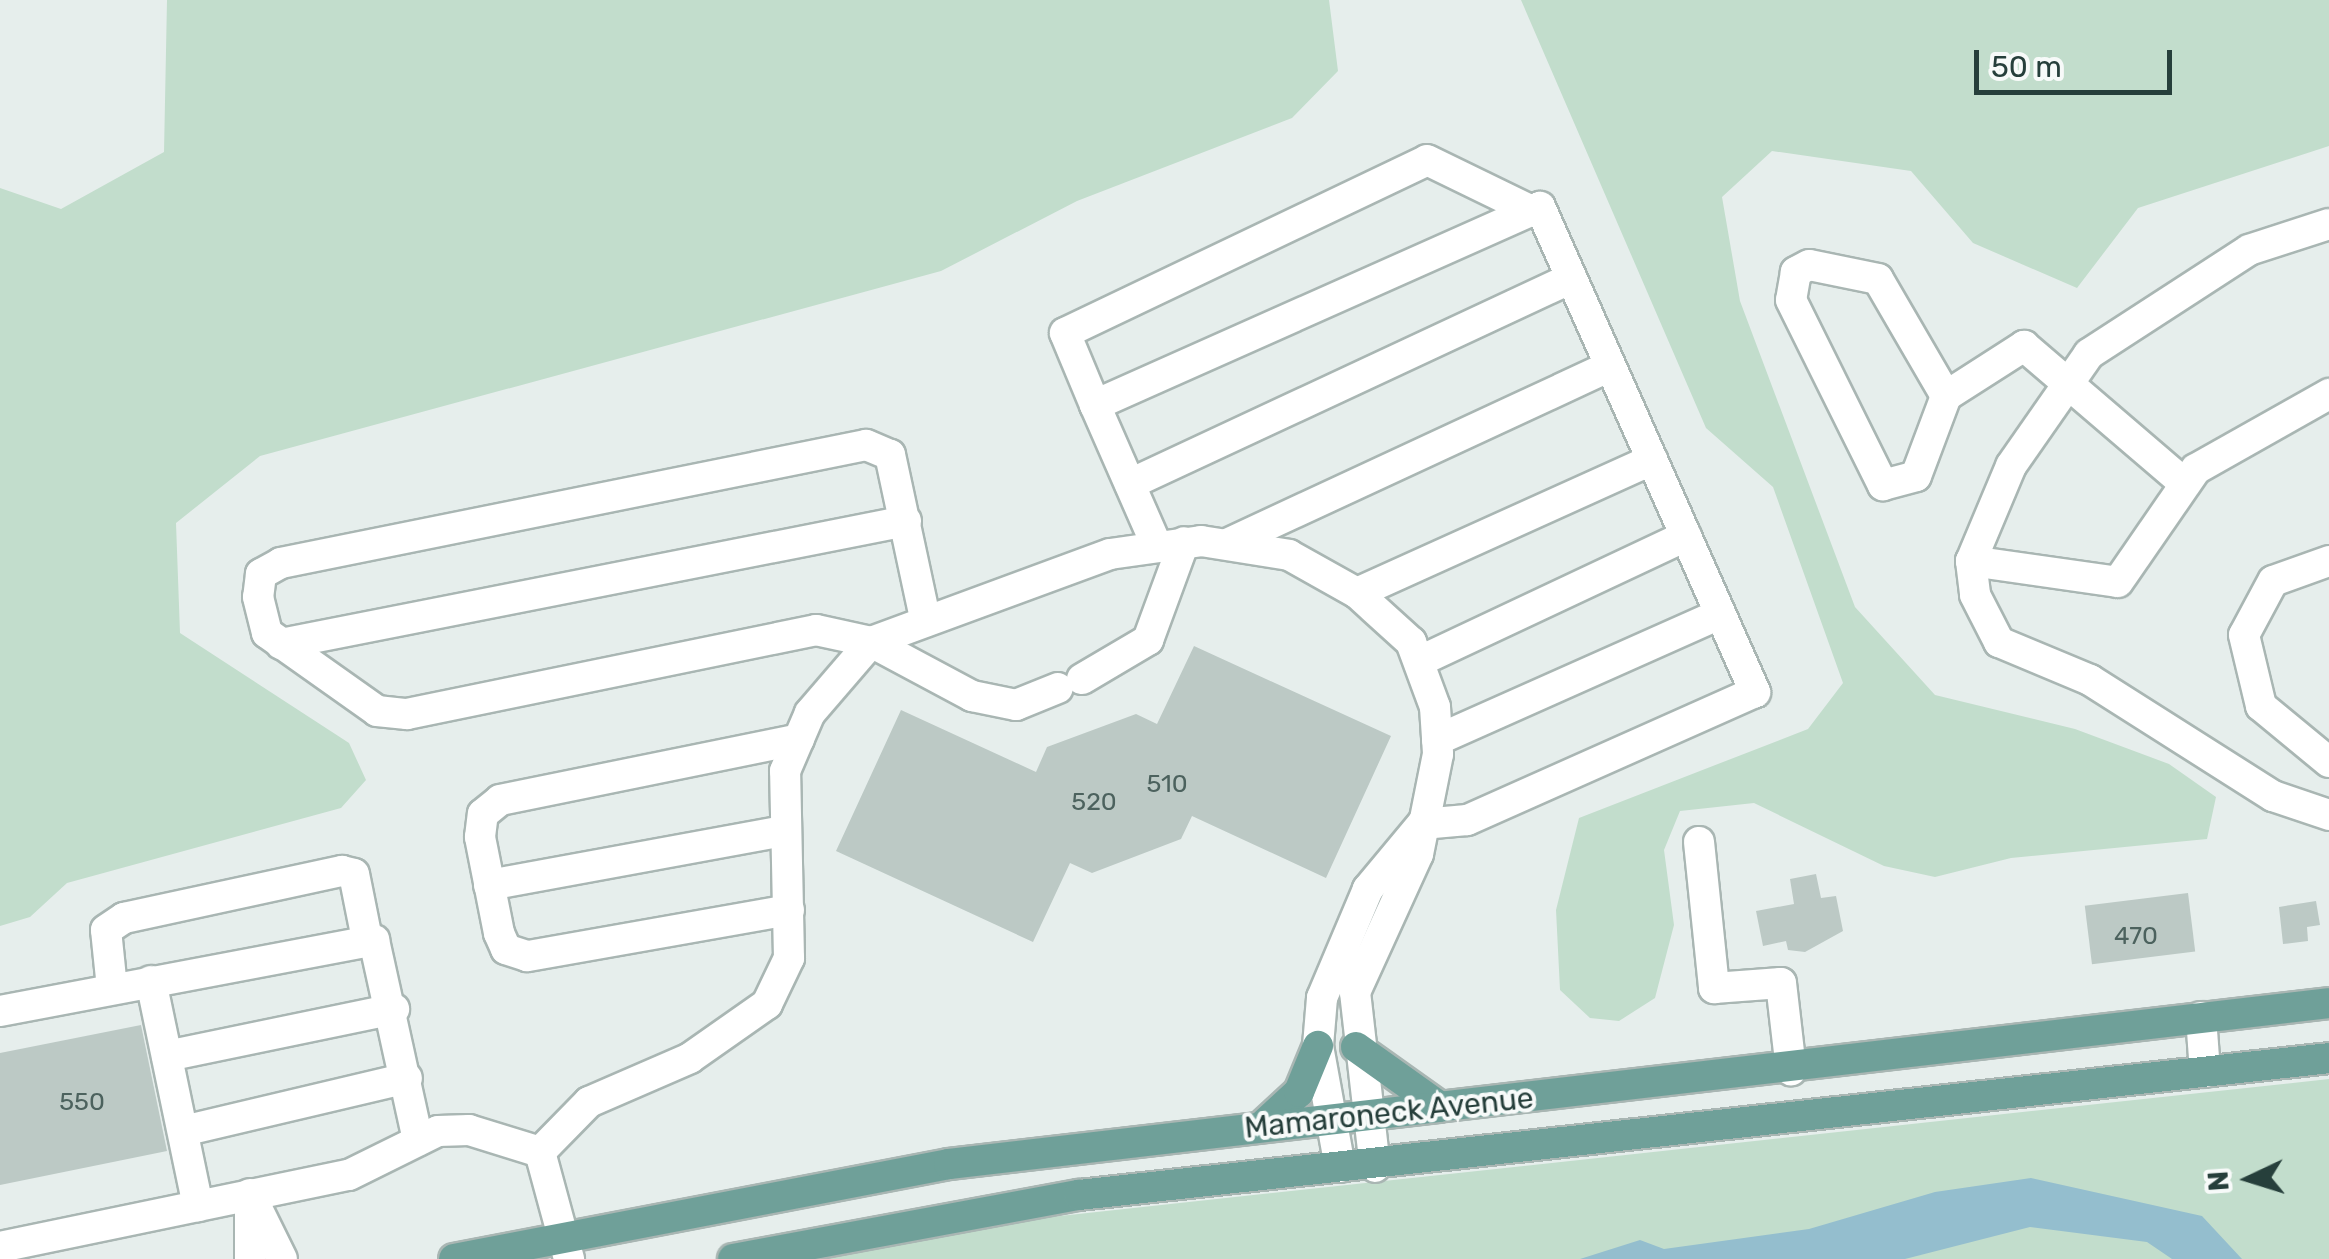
<!DOCTYPE html>
<style>
body{margin:0}
#map{position:relative;width:2329px;height:1259px;overflow:hidden;background:#e6eeec;font-family:Rubik,sans-serif}
div>[style]{position:absolute}
.green>*{inset:0;background:#c2ddcc}
.water>*{inset:0;background:#94bece}
.building>*{inset:0;background:#bcc9c5;transform-origin:0 0}
.roads{filter:drop-shadow(2px 0 #a9b6b3) drop-shadow(-2px 0 #a9b6b3) drop-shadow(0 2px #a9b6b3) drop-shadow(0 -2px #a9b6b3)}
.minor>*{height:30px;margin:-15px;padding:0 15px;transform-origin:15px;border-radius:15px;background:#fff}
.major>*{height:30px;margin:-15px;padding:0 15px;transform-origin:15px;border-radius:15px;background:#6fa099}
span{translate:-50% -50%;white-space:nowrap;text-align:center;line-height:1.15;-webkit-text-stroke:8px #f7faf9;paint-order:stroke}
.number-label{font-size:25px;color:#4c625e}
.number-label span{-webkit-text-stroke-width:0}
.street-label{font-size:30px;color:#263f3b}
.north{position:absolute;left:2199px;top:1129px;width:100px;height:100px;-webkit-text-stroke:8px #f7faf9;paint-order:stroke;rotate:266deg;font-size:28px;font-weight:700;line-height:40px;text-align:center;color:#263f3b}
.north::after{content:'';display:block;margin:auto;width:35px;height:45px;background:#263f3b;clip-path:polygon(50% 0,100% 100%,50% 72%,0 100%)}
.scale{position:absolute;left:1974px;top:50px;width:198px;height:45px;box-sizing:border-box;border:5px solid #263f3b;border-top:0;padding-left:12px;font-size:30px;line-height:35px;white-space:nowrap;color:#263f3b;-webkit-text-stroke:8px #f7faf9;paint-order:stroke}
</style>
<div id="map">
<div class="green">
<i style="clip-path:polygon(167px 0,1329px 0,1338px 71px,1292px 118px,1077px 201px,941px 271px,260px 456px,176px 523px,180px 633px,349px 743px,366px 780px,341px 808px,67px 883px,30px 917px,0 926px,0 188px,61px 209px,164px 152px)"></i>
<i style="clip-path:polygon(1521px 0,2329px 0,2329px 146px,2138px 208px,2077px 288px,1973px 243px,1911px 171px,1772px 151px,1722px 197px,1740px 301px,1855px 607px,1935px 695px,2075px 729px,2169px 764px,2216px 797px,2207px 839px,2011px 858px,1935px 877px,1884px 866px,1754px 803px,1680px 811px,1664px 850px,1674px 925px,1655px 998px,1619px 1021px,1590px 1018px,1560px 990px,1556px 910px,1579px 818px,1808px 729px,1843px 683px,1773px 487px,1706px 428px)"></i>
<i style="clip-path:polygon(2329px 1079px,2329px 1259px,811px 1259px,986px 1224px)"></i>
</div>
<div class="water">
<i style="clip-path:polygon(2031px 1178px,2202px 1216px,2242px 1259px,2172px 1259px,2147px 1242px,2030px 1227px,1905px 1259px,1580px 1259px,1640px 1240px,1664px 1249px,1809px 1229px,1935px 1192px)"></i>
</div>
<div class="building">
<i style="clip-path:polygon(1194px 646px,1391px 736px,1326px 878px,1192px 816px,1181px 839px,1092px 873px,1070px 863px,1033px 942px,836px 851px,901px 710px,1036px 772px,1047px 747px,1136px 714px,1157px 724px)"></i>
<i style="clip-path:polygon(1816px 874px,1821px 898px,1836px 896px,1843px 931px,1805px 952px,1788px 950px,1786px 941px,1763px 946px,1756px 911px,1794px 904px,1790px 879px)"></i>
<i style="left:2188px;top:893px;width:59px;height:104px;rotate:83deg"></i>
<i style="clip-path:polygon(2316px 901px,2320px 925px,2307px 927px,2308px 941px,2283px 944px,2279px 907px)"></i>
<i style="clip-path:polygon(141px 1025px,167px 1151px,0 1185px,0 1053px)"></i>
</div>
<div class="roads">
<div class="minor">
<i style="left:2329px;top:224px;width:84px;rotate:162deg"></i>
<i style="left:2249px;top:250px;width:191px;rotate:147deg"></i>
<i style="left:2089px;top:354px;width:136px;rotate:124.9deg"></i>
<i style="left:2011px;top:466px;width:103px;rotate:112.8deg"></i>
<i style="left:1971px;top:561px;width:34px;rotate:83deg"></i>
<i style="left:1975px;top:595px;width:53px;rotate:62.9deg"></i>
<i style="left:1999px;top:642px;width:99px;rotate:22.7deg"></i>
<i style="left:2090px;top:680px;width:217px;rotate:32.4deg"></i>
<i style="left:2273px;top:796px;width:59px;rotate:18.7deg"></i>
<i style="left:1946px;top:396px;width:135px;rotate:-120.2deg"></i>
<i style="left:1878px;top:279px;width:70px;rotate:-168.5deg"></i>
<i style="left:1809px;top:265px;width:15px;rotate:152deg"></i>
<i style="left:1796px;top:272px;width:28px;rotate:100deg"></i>
<i style="left:1791px;top:300px;width:207px;rotate:63.6deg"></i>
<i style="left:1883px;top:485px;width:34px;rotate:-15deg"></i>
<i style="left:1916px;top:476px;width:85px;rotate:-69.4deg"></i>
<i style="left:1946px;top:396px;width:93px;rotate:-32.7deg"></i>
<i style="left:2024px;top:346px;width:212px;rotate:40.6deg"></i>
<i style="left:1095px;top:405px;width:78px;rotate:-112.6deg"></i>
<i style="left:1065px;top:333px;width:401px;rotate:-25.5deg"></i>
<i style="left:1427px;top:160px;width:108px;rotate:25.9deg"></i>
<i style="left:1130px;top:484px;width:487px;rotate:-25deg"></i>
<i style="left:1229px;top:543px;width:420px;rotate:-24.9deg"></i>
<i style="left:1156px;top:544px;width:152px;rotate:-113.7deg"></i>
<i style="left:1095px;top:405px;width:487px;rotate:-24deg"></i>
<i style="left:1540px;top:207px;width:531px;rotate:66.09deg"></i>
<i style="left:1755px;top:692px;width:315px;rotate:156deg"></i>
<i style="left:1467px;top:820px;width:45px;rotate:174.9deg"></i>
<i style="left:1422px;top:824px;width:85px;rotate:129.7deg"></i>
<i style="left:1368px;top:889px;width:118px;rotate:112.9deg"></i>
<i style="left:1322px;top:998px;width:48px;rotate:94.8deg"></i>
<i style="left:1318px;top:1046px;width:123px;rotate:79.7deg"></i>
<i style="left:1971px;top:561px;width:148px;rotate:8.1deg"></i>
<i style="left:2118px;top:582px;width:137px;rotate:-55.4deg"></i>
<i style="left:2196px;top:469px;width:153px;rotate:-29.4deg"></i>
<i style="left:2329px;top:561px;width:59px;rotate:160.3deg"></i>
<i style="left:2273px;top:581px;width:61px;rotate:118.2deg"></i>
<i style="left:2244px;top:635px;width:73px;rotate:76.5deg"></i>
<i style="left:2261px;top:706px;width:88px;rotate:39.5deg"></i>
<i style="left:1357px;top:593px;width:324px;rotate:-24.3deg"></i>
<i style="left:925px;top:618px;width:167px;rotate:-102.1deg"></i>
<i style="left:890px;top:455px;width:26px;rotate:-157deg"></i>
<i style="left:866px;top:445px;width:597px;rotate:168.6deg"></i>
<i style="left:281px;top:563px;width:23px;rotate:151deg"></i>
<i style="left:261px;top:574px;width:23px;rotate:97deg"></i>
<i style="left:258px;top:597px;width:37px;rotate:76deg"></i>
<i style="left:267px;top:633px;width:135px;rotate:35.3deg"></i>
<i style="left:377px;top:711px;width:30px;rotate:6deg"></i>
<i style="left:407px;top:714px;width:418px;rotate:-11.6deg"></i>
<i style="left:816px;top:630px;width:56px;rotate:12.3deg"></i>
<i style="left:871px;top:642px;width:115px;rotate:28.1deg"></i>
<i style="left:972px;top:696px;width:45px;rotate:11.6deg"></i>
<i style="left:1016px;top:705px;width:45px;rotate:-22deg"></i>
<i style="left:281px;top:644px;width:637px;rotate:-11.13deg"></i>
<i style="left:1420px;top:661px;width:294px;rotate:-25.2deg"></i>
<i style="left:1082px;top:679px;width:77px;rotate:-30.6deg"></i>
<i style="left:1148px;top:640px;width:104px;rotate:-69.8deg"></i>
<i style="left:1437px;top:740px;width:310px;rotate:-24deg"></i>
<i style="left:1699px;top:842px;width:147px;rotate:84.1deg"></i>
<i style="left:1714px;top:988px;width:67px;rotate:-4.3deg"></i>
<i style="left:1781px;top:983px;width:88px;rotate:83.4deg"></i>
<i style="left:489px;top:885px;width:298px;rotate:-10.4deg"></i>
<i style="left:789px;top:910px;width:266px;rotate:170deg"></i>
<i style="left:527px;top:956px;width:22px;rotate:-162deg"></i>
<i style="left:506px;top:949px;width:17px;rotate:-114deg"></i>
<i style="left:499px;top:933px;width:98px;rotate:-101.2deg"></i>
<i style="left:480px;top:837px;width:23px;rotate:-83deg"></i>
<i style="left:483px;top:814px;width:22px;rotate:-39deg"></i>
<i style="left:500px;top:800px;width:305px;rotate:-11.5deg"></i>
<i style="left:151px;top:981px;width:230px;rotate:78.2deg"></i>
<i style="left:112px;top:988px;width:58px;rotate:-95.9deg"></i>
<i style="left:106px;top:930px;width:22px;rotate:-34deg"></i>
<i style="left:124px;top:918px;width:223px;rotate:-12.2deg"></i>
<i style="left:342px;top:871px;width:12px;rotate:14deg"></i>
<i style="left:354px;top:874px;width:66px;rotate:78.7deg"></i>
<i style="left:0;top:1011px;width:381px;rotate:-10.7deg"></i>
<i style="left:374px;top:940px;width:205px;rotate:77.6deg"></i>
<i style="left:2201px;top:1017px;width:55px;rotate:85.8deg"></i>
<i style="left:167px;top:1056px;width:232px;rotate:-11.7deg"></i>
<i style="left:183px;top:1131px;width:230px;rotate:-13.3deg"></i>
<i style="left:540px;top:1152px;width:70px;rotate:-45.6deg"></i>
<i style="left:589px;top:1102px;width:110px;rotate:-23.5deg"></i>
<i style="left:690px;top:1058px;width:94px;rotate:-35deg"></i>
<i style="left:767px;top:1004px;width:51px;rotate:-64.4deg"></i>
<i style="left:789px;top:958px;width:187px;rotate:-91.2deg"></i>
<i style="left:785px;top:771px;width:63px;rotate:-66.7deg"></i>
<i style="left:810px;top:713px;width:94px;rotate:-49.3deg"></i>
<i style="left:871px;top:642px;width:255px;rotate:-20.2deg"></i>
<i style="left:1110px;top:554px;width:92px;rotate:-8.1deg"></i>
<i style="left:1201px;top:541px;width:89px;rotate:9deg"></i>
<i style="left:1289px;top:555px;width:78px;rotate:29.2deg"></i>
<i style="left:1357px;top:593px;width:73px;rotate:42.2deg"></i>
<i style="left:1411px;top:642px;width:69px;rotate:69.7deg"></i>
<i style="left:1435px;top:707px;width:47px;rotate:86.3deg"></i>
<i style="left:1438px;top:754px;width:102px;rotate:101.3deg"></i>
<i style="left:1418px;top:854px;width:152px;rotate:114.5deg"></i>
<i style="left:1355px;top:992px;width:176px;rotate:83.5deg"></i>
<i style="left:250px;top:1194px;width:72px;rotate:63.8deg"></i>
<i style="left:0;top:1247px;width:356px;rotate:-11.7deg"></i>
<i style="left:349px;top:1175px;width:99px;rotate:-26.3deg"></i>
<i style="left:438px;top:1131px;width:31px;rotate:-2deg"></i>
<i style="left:469px;top:1130px;width:74px;rotate:17.2deg"></i>
<i style="left:540px;top:1152px;width:111px;rotate:74.8deg"></i>
<i style="left:250px;top:1259px;width:52px;rotate:-90deg"></i>
</div>
<div class="major">
<i style="left:1356px;top:1047px;width:103px;rotate:35.5deg"></i>
<i style="left:1262px;top:1126px;width:50px;rotate:-42.6deg"></i>
<i style="left:1299px;top:1092px;width:50px;rotate:-67.6deg"></i>
<i style="left:454px;top:1259px;width:504px;rotate:-10.86deg"></i>
<i style="left:949px;top:1164px;width:1389px;rotate:-6.65deg"></i>
<i style="left:733px;top:1259px;width:352px;rotate:-10.5deg"></i>
<i style="left:1079px;top:1195px;width:1257px;rotate:-6.25deg"></i>
</div>
</div>
<div class="number-label">
<span style="left:1167px;top:784px">510</span>
<span style="left:1094px;top:802px">520</span>
<span style="left:2136px;top:936px">470</span>
<span style="left:82px;top:1102px">550</span>
</div>
<div class="street-label">
<span style="left:1389px;top:1113px;rotate:-6deg">Mamaroneck Avenue</span>
</div>
<div class="north">N</div>
<div class="scale">50 m</div>
</div>
